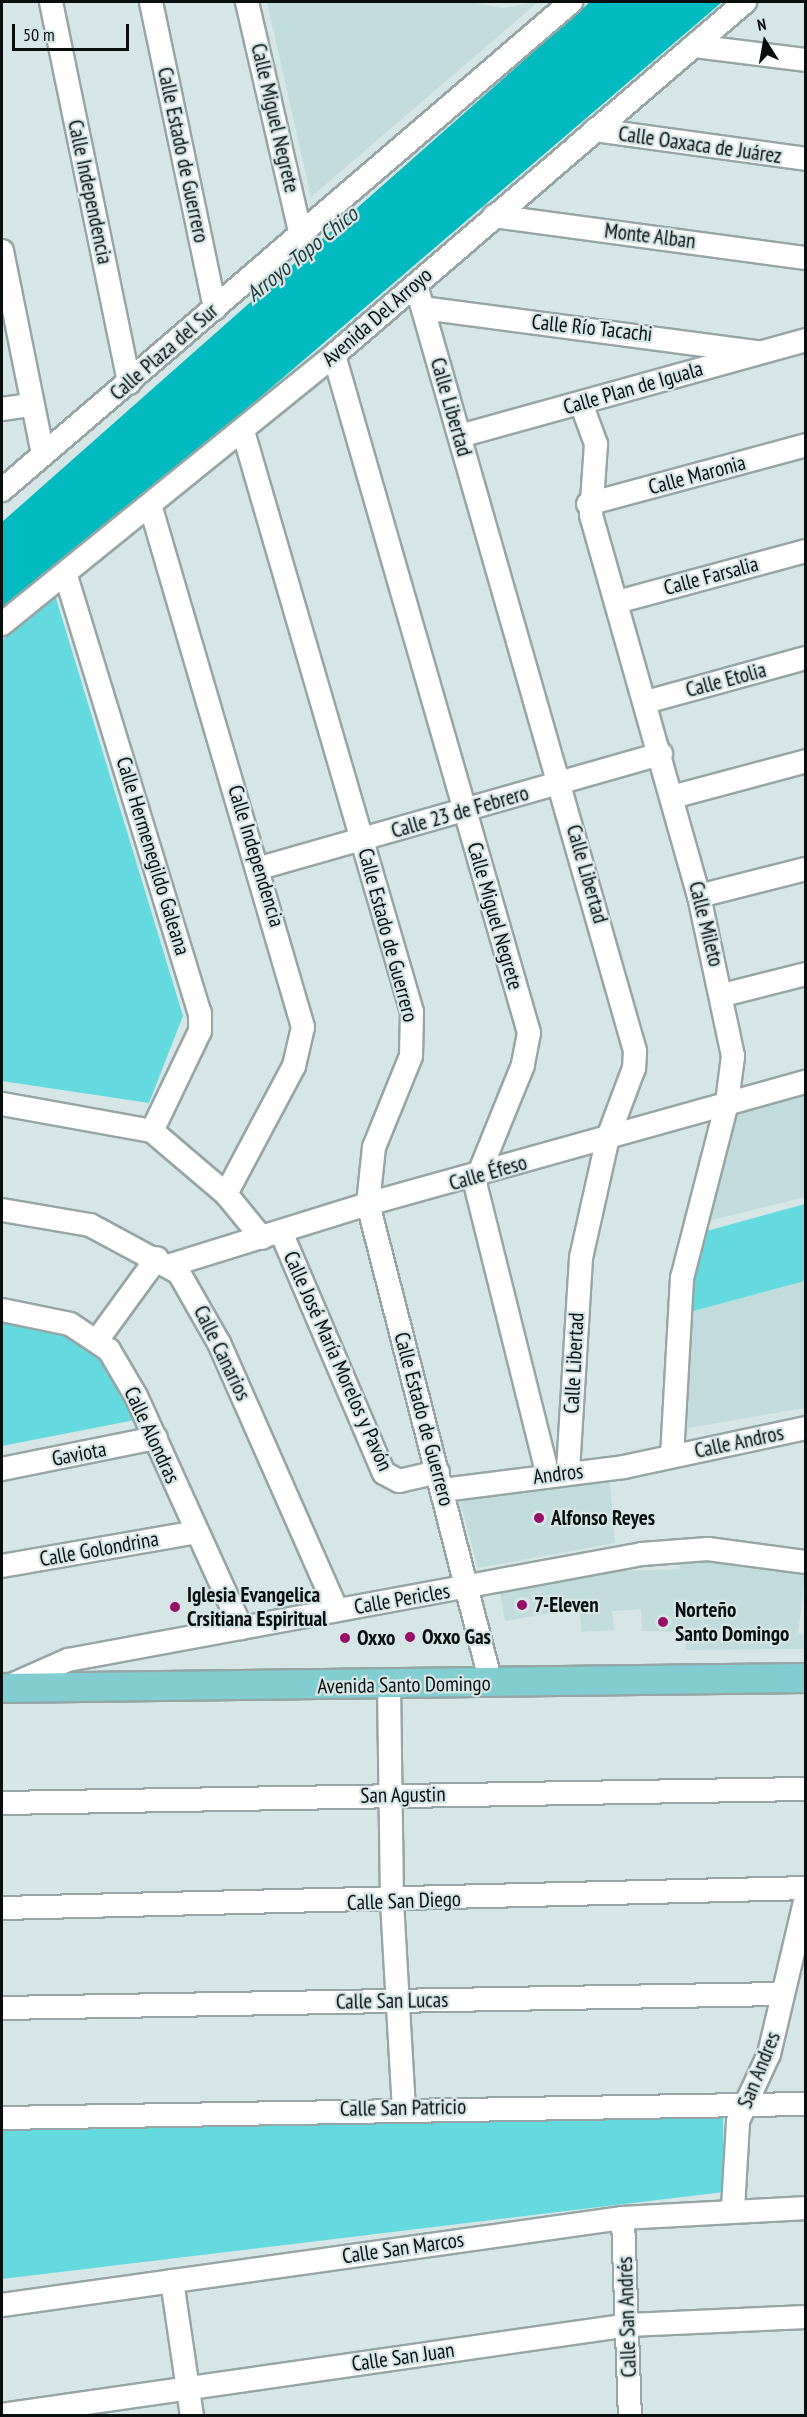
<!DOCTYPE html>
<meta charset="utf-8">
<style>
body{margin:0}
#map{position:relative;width:807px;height:2417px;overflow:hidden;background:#d6e6e6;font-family:"PT Sans Narrow",sans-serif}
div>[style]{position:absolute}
.built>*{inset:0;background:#c2dbdc}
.green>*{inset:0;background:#64dadf}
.water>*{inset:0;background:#01bbc1}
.roads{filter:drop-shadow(2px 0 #96a5a5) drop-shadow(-2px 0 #96a5a5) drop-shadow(0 2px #96a5a5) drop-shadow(0 -2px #96a5a5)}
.minor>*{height:22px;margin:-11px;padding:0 11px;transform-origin:11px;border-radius:11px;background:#fff}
.major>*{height:28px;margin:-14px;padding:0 14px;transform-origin:14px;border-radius:14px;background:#81cdd0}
.dots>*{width:16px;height:16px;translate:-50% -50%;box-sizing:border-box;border:3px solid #d6e6e6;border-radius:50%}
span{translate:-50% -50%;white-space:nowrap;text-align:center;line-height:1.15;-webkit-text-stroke:4.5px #d6e6e6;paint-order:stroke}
.street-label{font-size:21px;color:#090e0e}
.poi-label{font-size:21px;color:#090e0e;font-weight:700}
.left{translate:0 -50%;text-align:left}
.water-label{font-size:22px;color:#21393a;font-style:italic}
.frame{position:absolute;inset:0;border:3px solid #090e0e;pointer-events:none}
.north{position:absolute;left:735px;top:12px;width:60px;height:60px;-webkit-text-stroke:4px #d6e6e6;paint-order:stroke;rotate:349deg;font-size:16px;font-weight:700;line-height:24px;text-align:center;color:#090e0e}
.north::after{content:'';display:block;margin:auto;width:21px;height:27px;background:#090e0e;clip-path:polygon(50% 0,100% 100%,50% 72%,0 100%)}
.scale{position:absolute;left:12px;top:24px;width:117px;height:27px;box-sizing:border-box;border:3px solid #090e0e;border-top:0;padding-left:8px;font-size:18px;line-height:21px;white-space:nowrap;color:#090e0e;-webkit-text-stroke:4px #d6e6e6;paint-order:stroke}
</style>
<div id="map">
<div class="built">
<i style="clip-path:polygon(267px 2px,470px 2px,502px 8px,538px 2px,311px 197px)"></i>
<i style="clip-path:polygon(805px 1093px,805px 1197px,704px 1222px,734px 1112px)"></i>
<i style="clip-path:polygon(805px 1281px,805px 1408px,682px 1429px,686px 1313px)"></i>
<i style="clip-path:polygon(609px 1473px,615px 1543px,478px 1568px,458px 1493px)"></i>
<i style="clip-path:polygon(678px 1554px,805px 1573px,798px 1634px,805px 1634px,805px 1649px,686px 1650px,685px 1632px,642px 1631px,641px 1609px,612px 1611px,615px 1630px,582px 1632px,579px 1608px,505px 1621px,500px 1590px,621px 1571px,680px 1569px)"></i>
</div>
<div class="green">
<i style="clip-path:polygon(55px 595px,183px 1016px,149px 1103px,2px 1081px,2px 640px)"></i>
<i style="clip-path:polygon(805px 1204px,805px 1281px,686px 1313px,703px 1232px)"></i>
<i style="clip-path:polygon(2px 1316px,59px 1326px,99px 1357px,135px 1420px,2px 1446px)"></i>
<i style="clip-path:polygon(723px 2109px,724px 2192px,2px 2279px,2px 2123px)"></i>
</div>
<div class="water">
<i style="clip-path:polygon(590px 2px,722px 2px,99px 535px,2px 611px,2px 522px)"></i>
</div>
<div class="roads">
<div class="minor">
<i style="left:51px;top:2px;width:389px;rotate:78.4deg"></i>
<i style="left:151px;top:2px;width:313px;rotate:78.2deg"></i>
<i style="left:247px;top:2px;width:240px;rotate:77deg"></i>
<i style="left:694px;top:46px;width:113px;rotate:7.1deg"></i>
<i style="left:595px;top:130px;width:213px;rotate:7.8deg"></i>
<i style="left:494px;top:216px;width:315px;rotate:7.7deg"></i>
<i style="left:2px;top:251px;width:207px;rotate:78.6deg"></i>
<i style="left:416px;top:285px;width:797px;rotate:74.04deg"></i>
<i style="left:635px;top:1051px;width:17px;rotate:93deg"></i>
<i style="left:634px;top:1068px;width:74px;rotate:110.6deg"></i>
<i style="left:608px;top:1137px;width:124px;rotate:102.6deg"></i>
<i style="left:581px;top:1258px;width:215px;rotate:93.5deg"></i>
<i style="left:423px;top:308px;width:336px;rotate:7.5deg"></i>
<i style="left:334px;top:355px;width:705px;rotate:73.95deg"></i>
<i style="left:529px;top:1033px;width:33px;rotate:101deg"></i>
<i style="left:523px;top:1065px;width:127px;rotate:112.1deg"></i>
<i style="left:475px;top:1183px;width:301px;rotate:76deg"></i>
<i style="left:581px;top:403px;width:44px;rotate:69.9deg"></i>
<i style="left:596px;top:444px;width:71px;rotate:94deg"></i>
<i style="left:591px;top:515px;width:396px;rotate:74.2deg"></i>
<i style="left:699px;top:896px;width:164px;rotate:78deg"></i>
<i style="left:733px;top:1056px;width:47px;rotate:97.3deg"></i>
<i style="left:727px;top:1103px;width:181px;rotate:104.4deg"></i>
<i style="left:682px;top:1278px;width:178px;rotate:93.2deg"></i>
<i style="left:2px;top:409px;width:29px;rotate:-8deg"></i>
<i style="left:243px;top:431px;width:605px;rotate:73.78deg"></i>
<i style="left:412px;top:1012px;width:44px;rotate:91.3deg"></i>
<i style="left:411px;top:1056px;width:98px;rotate:112.1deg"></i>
<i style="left:374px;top:1147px;width:57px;rotate:96deg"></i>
<i style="left:368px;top:1204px;width:496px;rotate:75.6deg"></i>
<i style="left:460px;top:436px;width:359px;rotate:-15.5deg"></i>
<i style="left:2px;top:490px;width:750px;rotate:-40.62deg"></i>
<i style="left:588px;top:504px;width:226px;rotate:-15.1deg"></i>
<i style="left:151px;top:508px;width:541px;rotate:73.68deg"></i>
<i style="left:303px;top:1027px;width:40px;rotate:103deg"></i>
<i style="left:294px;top:1066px;width:145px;rotate:118deg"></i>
<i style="left:66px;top:576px;width:457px;rotate:73deg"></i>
<i style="left:200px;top:1013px;width:18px;rotate:90deg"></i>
<i style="left:200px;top:1031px;width:111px;rotate:115.6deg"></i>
<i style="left:617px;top:602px;width:196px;rotate:-15.1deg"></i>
<i style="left:2px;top:624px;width:427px;rotate:-39deg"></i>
<i style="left:334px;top:355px;width:542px;rotate:-40.66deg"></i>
<i style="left:646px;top:702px;width:166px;rotate:-15.4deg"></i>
<i style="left:672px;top:797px;width:139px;rotate:-15deg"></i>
<i style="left:260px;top:868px;width:417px;rotate:-15.9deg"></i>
<i style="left:699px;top:896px;width:110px;rotate:-14.2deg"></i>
<i style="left:723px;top:995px;width:86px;rotate:-14.2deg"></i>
<i style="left:2px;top:1104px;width:152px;rotate:10.2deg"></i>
<i style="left:152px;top:1131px;width:97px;rotate:40.4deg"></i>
<i style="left:226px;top:1194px;width:57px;rotate:50.7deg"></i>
<i style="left:2px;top:1210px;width:89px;rotate:9.7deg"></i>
<i style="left:90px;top:1225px;width:101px;rotate:28.3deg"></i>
<i style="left:179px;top:1273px;width:81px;rotate:60.3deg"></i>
<i style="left:219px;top:1343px;width:292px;rotate:66.2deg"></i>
<i style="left:281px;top:1232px;width:262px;rotate:66.9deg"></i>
<i style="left:384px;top:1473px;width:17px;rotate:28deg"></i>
<i style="left:399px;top:1481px;width:40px;rotate:-13deg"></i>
<i style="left:171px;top:1265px;width:206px;rotate:-17.2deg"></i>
<i style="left:368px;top:1204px;width:455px;rotate:-15.6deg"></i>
<i style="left:2px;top:1310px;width:69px;rotate:11.6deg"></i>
<i style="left:70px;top:1324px;width:47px;rotate:33.7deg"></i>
<i style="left:109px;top:1350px;width:53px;rotate:59.6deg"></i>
<i style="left:136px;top:1396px;width:255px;rotate:65.6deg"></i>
<i style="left:98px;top:1339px;width:100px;rotate:-53.9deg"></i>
<i style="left:2px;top:1469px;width:157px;rotate:-11.4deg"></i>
<i style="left:443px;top:1490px;width:182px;rotate:-7.2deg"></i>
<i style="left:624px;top:1467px;width:186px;rotate:-12.1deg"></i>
<i style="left:2px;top:1566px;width:198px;rotate:-9.9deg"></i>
<i style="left:389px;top:1685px;width:217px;rotate:89.2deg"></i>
<i style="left:392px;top:1902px;width:206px;rotate:86.7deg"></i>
<i style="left:5px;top:1688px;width:69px;rotate:-24deg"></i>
<i style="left:68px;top:1660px;width:584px;rotate:-10.46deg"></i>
<i style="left:642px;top:1554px;width:66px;rotate:-4.3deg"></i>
<i style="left:708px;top:1549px;width:99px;rotate:7.6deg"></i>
<i style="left:2px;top:1803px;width:804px;rotate:-1deg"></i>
<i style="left:2px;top:1908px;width:804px;rotate:-1.42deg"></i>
<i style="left:2px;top:2008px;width:781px;rotate:-1.03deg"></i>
<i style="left:2px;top:2118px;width:804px;rotate:-1deg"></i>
<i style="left:733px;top:2209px;width:88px;rotate:-86.7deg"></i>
<i style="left:738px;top:2121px;width:74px;rotate:-65.2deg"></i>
<i style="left:769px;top:2054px;width:160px;rotate:-76.7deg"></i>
<i style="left:623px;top:2218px;width:198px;rotate:88deg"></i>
<i style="left:172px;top:2281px;width:136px;rotate:81.6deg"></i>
<i style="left:2px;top:2305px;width:627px;rotate:-7.98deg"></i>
<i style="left:623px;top:2218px;width:183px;rotate:-3.1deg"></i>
<i style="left:2px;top:2415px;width:633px;rotate:-8.17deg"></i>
<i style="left:629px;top:2325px;width:177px;rotate:-2.6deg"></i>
</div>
<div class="major">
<i style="left:2px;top:1688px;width:804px;rotate:-0.71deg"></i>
</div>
</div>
<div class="dots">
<i style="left:539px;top:1518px;background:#960e65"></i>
<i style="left:522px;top:1605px;background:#960e65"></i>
<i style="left:175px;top:1607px;background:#960e65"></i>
<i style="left:663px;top:1622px;background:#960e65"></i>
<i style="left:410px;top:1637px;background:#960e65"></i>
<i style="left:345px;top:1638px;background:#960e65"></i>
</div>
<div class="street-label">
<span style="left:275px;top:118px;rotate:77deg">Calle Miguel Negrete</span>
<span style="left:700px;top:145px;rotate:8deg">Calle Oaxaca de Juárez</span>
<span style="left:183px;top:155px;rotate:78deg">Calle Estado de Guerrero</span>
<span style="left:90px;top:192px;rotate:78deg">Calle Independencia</span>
<span style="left:650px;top:236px;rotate:7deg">Monte Alban</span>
<span style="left:377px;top:317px;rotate:-41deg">Avenida Del Arroyo</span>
<span style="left:592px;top:328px;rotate:6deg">Calle Río Tacachi</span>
<span style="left:164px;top:352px;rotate:-41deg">Calle Plaza del Sur</span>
<span style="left:633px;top:388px;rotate:-16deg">Calle Plan de Iguala</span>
<span style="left:451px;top:407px;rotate:74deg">Calle Libertad</span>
<span style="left:697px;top:475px;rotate:-15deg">Calle Maronia</span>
<span style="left:711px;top:576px;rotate:-15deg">Calle Farsalia</span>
<span style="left:726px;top:680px;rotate:-15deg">Calle Etolia</span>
<span style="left:460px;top:812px;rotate:-16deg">Calle 23 de Febrero</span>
<span style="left:153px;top:856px;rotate:73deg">Calle Hermenegildo Galeana</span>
<span style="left:256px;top:856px;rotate:73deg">Calle Independencia</span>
<span style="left:587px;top:874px;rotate:74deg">Calle Libertad</span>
<span style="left:495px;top:916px;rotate:74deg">Calle Miguel Negrete</span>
<span style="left:706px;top:924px;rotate:76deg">Calle Mileto</span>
<span style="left:388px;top:935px;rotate:75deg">Calle Estado de Guerrero</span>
<span style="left:488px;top:1173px;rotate:-16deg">Calle Éfeso</span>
<span style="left:222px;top:1353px;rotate:64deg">Calle Canarios</span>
<span style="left:338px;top:1361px;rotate:66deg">Calle José María Morelos y Pavón</span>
<span style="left:574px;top:1363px;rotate:-87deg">Calle Libertad</span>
<span style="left:424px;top:1419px;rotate:75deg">Calle Estado de Guerrero</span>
<span style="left:152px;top:1435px;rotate:65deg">Calle Alondras</span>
<span style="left:739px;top:1442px;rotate:-12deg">Calle Andros</span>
<span style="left:79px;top:1454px;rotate:-11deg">Gaviota</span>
<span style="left:558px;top:1474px;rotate:-7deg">Andros</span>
<span style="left:99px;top:1549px;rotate:-10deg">Calle Golondrina</span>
<span style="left:402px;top:1599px;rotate:-10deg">Calle Pericles</span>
<span style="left:404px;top:1685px;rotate:-1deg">Avenida Santo Domingo</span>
<span style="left:403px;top:1795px;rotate:-1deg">San Agustin</span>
<span style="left:404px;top:1901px;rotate:-2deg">Calle San Diego</span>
<span style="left:392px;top:2001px;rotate:-1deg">Calle San Lucas</span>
<span style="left:759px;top:2070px;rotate:-68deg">San Andres</span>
<span style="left:403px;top:2108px;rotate:-1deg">Calle San Patricio</span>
<span style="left:403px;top:2248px;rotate:-8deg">Calle San Marcos</span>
<span style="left:627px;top:2317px;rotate:-92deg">Calle San Andrés</span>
<span style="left:403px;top:2357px;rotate:-8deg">Calle San Juan</span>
</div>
<div class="poi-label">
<span class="left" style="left:551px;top:1518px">Alfonso Reyes</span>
<span class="left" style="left:187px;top:1607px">Iglesia Evangelica<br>Crsitiana Espiritual</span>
<span class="left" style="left:534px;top:1605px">7-Eleven</span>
<span class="left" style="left:675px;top:1622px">Norteño<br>Santo Domingo</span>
<span class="left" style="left:422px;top:1637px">Oxxo Gas</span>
<span class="left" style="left:357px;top:1638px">Oxxo</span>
</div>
<div class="water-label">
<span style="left:302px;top:254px;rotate:-39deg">Arroyo Topo Chico</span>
</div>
<div class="frame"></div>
<div class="north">N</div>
<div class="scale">50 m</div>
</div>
